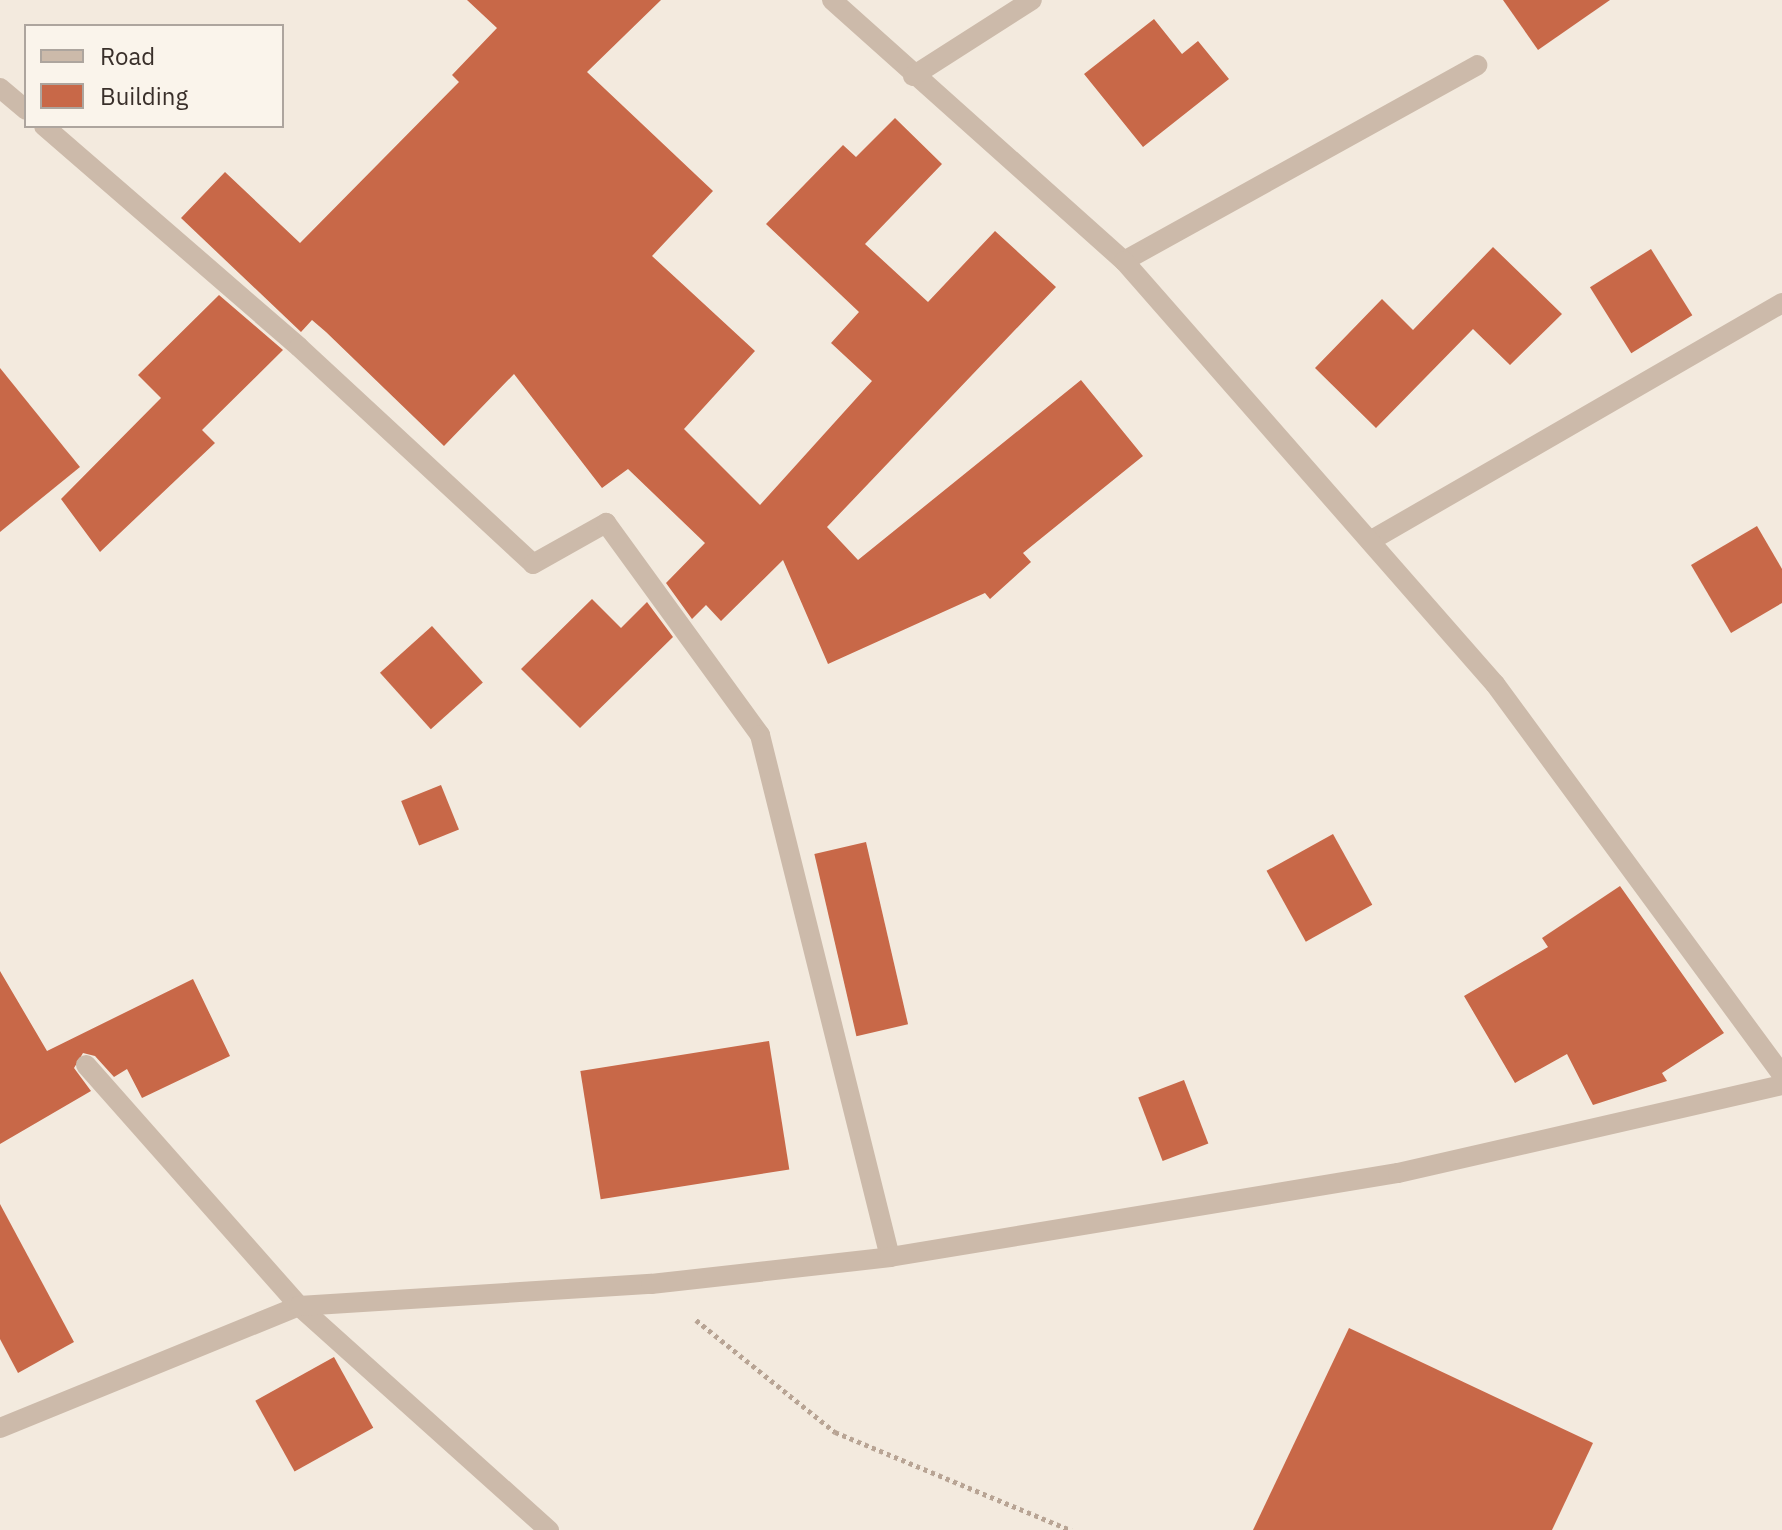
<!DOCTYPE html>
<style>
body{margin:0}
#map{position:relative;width:1782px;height:1530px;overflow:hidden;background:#f3eade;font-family:"IBM Plex Sans",sans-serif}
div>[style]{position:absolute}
.building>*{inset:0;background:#c86848;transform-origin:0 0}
.path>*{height:5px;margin-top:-2.5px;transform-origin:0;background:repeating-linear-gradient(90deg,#b8a494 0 4px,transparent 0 8px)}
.service>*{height:20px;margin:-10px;padding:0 10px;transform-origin:10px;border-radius:10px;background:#ccbaaa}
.minor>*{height:20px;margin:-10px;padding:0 10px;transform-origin:10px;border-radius:10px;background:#ccbaaa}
span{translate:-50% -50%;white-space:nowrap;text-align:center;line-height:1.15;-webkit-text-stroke:8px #faf4eb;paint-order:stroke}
.legend{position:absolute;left:24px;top:24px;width:260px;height:104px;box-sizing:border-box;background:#faf4eb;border:2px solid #ada59e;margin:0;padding:10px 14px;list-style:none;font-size:24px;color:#392f2a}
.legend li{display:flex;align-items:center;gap:16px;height:40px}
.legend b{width:40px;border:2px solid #ada59e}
</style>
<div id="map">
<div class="building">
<i style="clip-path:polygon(467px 0,661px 0,587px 72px,713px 191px,652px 256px,755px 351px,684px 429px,760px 505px,872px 381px,831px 343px,859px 312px,766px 224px,843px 145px,856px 157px,895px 118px,942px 164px,865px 244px,928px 302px,995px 231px,1056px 287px,827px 527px,858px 560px,1081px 380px,1143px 456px,1023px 553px,1031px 562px,990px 599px,985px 593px,828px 664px,783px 560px,721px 621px,706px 605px,692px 619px,666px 583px,705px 543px,628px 469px,602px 488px,514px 374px,444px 446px,326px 332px,312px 320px,301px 332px,181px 218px,225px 172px,300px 243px,459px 82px,452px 75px,497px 28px)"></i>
<i style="clip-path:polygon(1503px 0,1610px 0,1538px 50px)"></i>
<i style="clip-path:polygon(1154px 19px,1182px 54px,1198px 41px,1229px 79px,1143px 147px,1084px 74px)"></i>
<i style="clip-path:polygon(1493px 247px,1562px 314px,1510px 365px,1473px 329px,1376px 428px,1315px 368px,1382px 299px,1413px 330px)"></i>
<i style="left:1651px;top:249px;width:78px;height:72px;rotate:58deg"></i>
<i style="clip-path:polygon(219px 295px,283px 350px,202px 430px,215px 443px,100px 552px,61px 499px,161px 398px,138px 375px)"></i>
<i style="clip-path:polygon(0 368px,80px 467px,0 532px)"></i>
<i style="clip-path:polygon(1757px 526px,1782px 569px,1782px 603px,1731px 633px,1691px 565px)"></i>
<i style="clip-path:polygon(592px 599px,621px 628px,647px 602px,673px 637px,580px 728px,521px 669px)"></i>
<i style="left:432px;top:626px;width:76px;height:70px;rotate:48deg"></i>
<i style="left:441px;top:785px;width:48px;height:43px;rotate:68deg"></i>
<i style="left:1333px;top:834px;width:81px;height:76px;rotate:61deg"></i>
<i style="left:866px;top:842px;width:187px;height:53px;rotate:77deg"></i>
<i style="clip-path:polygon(1620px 886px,1724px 1033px,1662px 1073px,1667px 1081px,1593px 1105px,1567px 1054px,1515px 1083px,1464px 996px,1548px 947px,1542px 938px)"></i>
<i style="clip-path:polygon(0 971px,47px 1051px,193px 979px,230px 1056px,142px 1098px,127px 1069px,114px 1077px,95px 1056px,83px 1053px,74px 1068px,91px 1091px,0 1144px)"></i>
<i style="left:769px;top:1041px;width:130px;height:191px;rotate:81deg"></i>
<i style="left:1184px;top:1080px;width:68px;height:49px;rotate:69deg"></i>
<i style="clip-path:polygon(0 1204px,74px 1342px,18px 1373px,0 1339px)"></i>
<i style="clip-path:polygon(1349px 1328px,1593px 1443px,1552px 1530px,1253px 1530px)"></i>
<i style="left:334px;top:1357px;width:81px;height:90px;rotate:61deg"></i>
</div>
<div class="path">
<i style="left:696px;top:1320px;width:179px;rotate:38.9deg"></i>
<i style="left:835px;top:1432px;width:256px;rotate:22.6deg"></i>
</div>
<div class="service">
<i style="left:0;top:88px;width:34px;rotate:40deg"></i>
<i style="left:44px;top:126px;width:337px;rotate:40.9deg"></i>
<i style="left:299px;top:347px;width:319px;rotate:42.8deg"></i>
<i style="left:533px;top:564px;width:84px;rotate:-29.3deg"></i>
<i style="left:606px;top:523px;width:262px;rotate:54deg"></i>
<i style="left:760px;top:735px;width:538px;rotate:76.02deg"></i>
<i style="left:1124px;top:261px;width:404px;rotate:-29deg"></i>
<i style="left:1370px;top:541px;width:476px;rotate:-30deg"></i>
<i style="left:86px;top:1065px;width:322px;rotate:48.5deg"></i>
<i style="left:299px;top:1306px;width:336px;rotate:41.9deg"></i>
</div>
<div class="minor">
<i style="left:832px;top:0;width:392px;rotate:41.8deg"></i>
<i style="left:1124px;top:261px;width:563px;rotate:48.75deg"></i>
<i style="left:1495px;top:684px;width:485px;rotate:53.7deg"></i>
<i style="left:913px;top:76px;width:141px;rotate:-32.6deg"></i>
<i style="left:0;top:1428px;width:323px;rotate:-22.2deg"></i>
<i style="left:299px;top:1306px;width:353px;rotate:-3.6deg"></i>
<i style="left:651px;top:1284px;width:241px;rotate:-6.4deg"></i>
<i style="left:890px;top:1257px;width:515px;rotate:-9.39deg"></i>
<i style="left:1398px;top:1173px;width:394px;rotate:-12.9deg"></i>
</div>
<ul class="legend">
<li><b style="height:10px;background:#ccbaaa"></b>Road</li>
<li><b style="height:22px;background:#c86848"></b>Building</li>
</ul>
</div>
